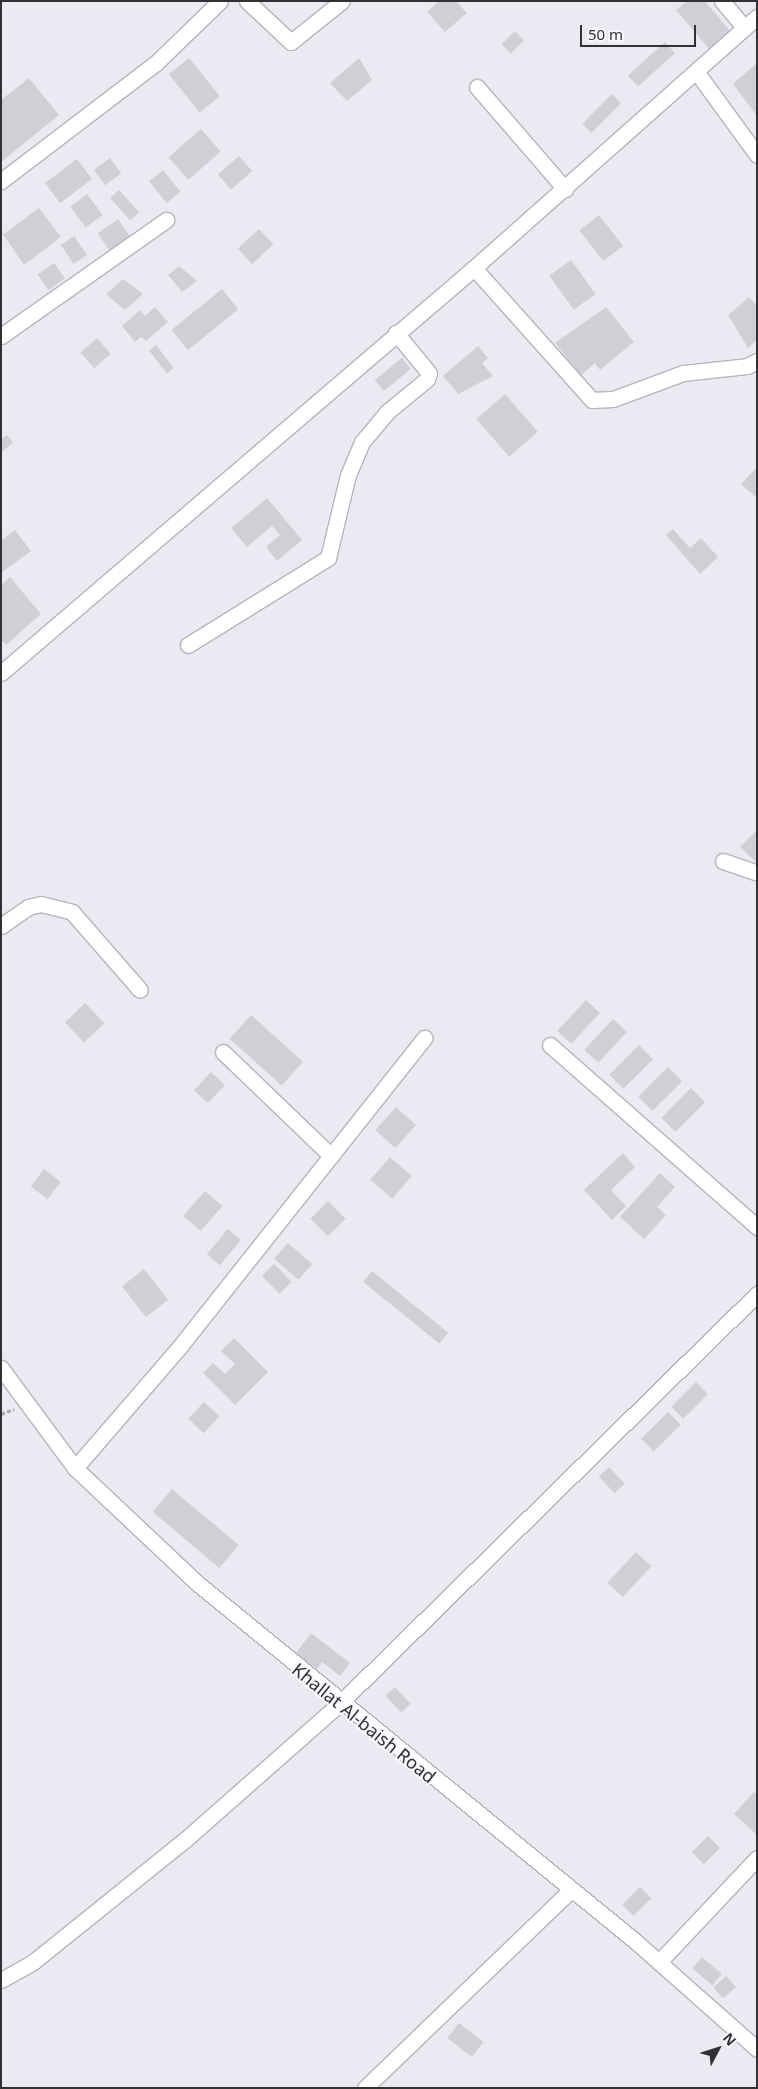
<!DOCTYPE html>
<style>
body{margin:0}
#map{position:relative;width:758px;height:2089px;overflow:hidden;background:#ede9f2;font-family:"Noto Sans",sans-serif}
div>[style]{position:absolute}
.building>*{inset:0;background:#d2ced6;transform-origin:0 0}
.path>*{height:2.5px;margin-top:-1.25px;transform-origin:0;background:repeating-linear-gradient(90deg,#aaa7ae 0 4px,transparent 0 6.5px)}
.roads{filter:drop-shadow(1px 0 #b7b4bc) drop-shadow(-1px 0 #b7b4bc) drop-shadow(0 1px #b7b4bc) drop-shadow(0 -1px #b7b4bc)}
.minor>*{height:15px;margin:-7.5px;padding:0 7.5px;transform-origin:7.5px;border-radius:7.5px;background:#fff}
span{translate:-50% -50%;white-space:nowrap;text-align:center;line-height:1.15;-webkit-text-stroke:4px #faf6ff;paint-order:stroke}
.street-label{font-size:18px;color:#313033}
.frame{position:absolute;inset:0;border:2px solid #313033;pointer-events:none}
.north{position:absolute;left:693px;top:2024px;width:50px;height:50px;-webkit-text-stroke:4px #faf6ff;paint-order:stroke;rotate:50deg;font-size:14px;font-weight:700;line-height:20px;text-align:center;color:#313033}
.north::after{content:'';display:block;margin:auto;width:18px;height:22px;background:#313033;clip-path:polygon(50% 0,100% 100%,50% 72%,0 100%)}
.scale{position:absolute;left:580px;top:25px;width:116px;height:22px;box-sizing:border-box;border:2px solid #313033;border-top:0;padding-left:6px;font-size:15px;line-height:18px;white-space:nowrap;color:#313033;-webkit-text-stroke:4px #faf6ff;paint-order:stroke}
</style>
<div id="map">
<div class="building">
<i style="clip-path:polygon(439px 1px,456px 1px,467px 13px,445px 32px,427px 12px)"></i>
<i style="clip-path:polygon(687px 1px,705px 1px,730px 31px,709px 49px,676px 10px)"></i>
<i style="left:515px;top:31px;width:13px;height:19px;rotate:45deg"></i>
<i style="left:665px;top:42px;width:15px;height:50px;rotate:48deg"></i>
<i style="left:189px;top:58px;width:49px;height:26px;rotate:51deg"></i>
<i style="clip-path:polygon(359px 58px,372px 80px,347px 101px,330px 83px)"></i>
<i style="clip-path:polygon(757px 63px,757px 116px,733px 84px)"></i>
<i style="clip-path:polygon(29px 78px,59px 115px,1px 162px,1px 100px)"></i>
<i style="left:612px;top:94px;width:13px;height:42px;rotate:45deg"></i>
<i style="left:201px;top:129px;width:30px;height:43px;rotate:49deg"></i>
<i style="left:239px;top:156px;width:20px;height:28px;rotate:49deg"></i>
<i style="left:110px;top:158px;width:19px;height:20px;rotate:54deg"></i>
<i style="left:77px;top:159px;width:25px;height:40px;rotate:53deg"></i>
<i style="left:163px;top:170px;width:28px;height:18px;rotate:51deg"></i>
<i style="left:119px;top:190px;width:30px;height:12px;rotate:48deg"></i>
<i style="left:87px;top:194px;width:26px;height:21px;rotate:53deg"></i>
<i style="clip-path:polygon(39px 208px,61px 237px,24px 265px,1px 231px,4px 234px)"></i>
<i style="left:599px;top:215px;width:39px;height:25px;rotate:52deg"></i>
<i style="left:118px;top:219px;width:21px;height:25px;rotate:55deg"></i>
<i style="left:259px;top:229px;width:21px;height:29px;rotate:47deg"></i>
<i style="left:74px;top:236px;width:23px;height:16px;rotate:56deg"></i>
<i style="left:571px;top:260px;width:42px;height:27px;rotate:54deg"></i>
<i style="left:54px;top:263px;width:19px;height:20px;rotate:55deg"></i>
<i style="clip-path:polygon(179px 266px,197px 281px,182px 292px,168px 275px)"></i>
<i style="clip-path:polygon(123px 279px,143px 294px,125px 310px,106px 294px)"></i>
<i style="left:222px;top:289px;width:26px;height:65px;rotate:51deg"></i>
<i style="clip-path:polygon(749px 297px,757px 306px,757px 340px,748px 348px,728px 315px)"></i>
<i style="clip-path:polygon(155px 307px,168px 322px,146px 341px,141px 337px,135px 342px,122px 326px,140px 310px,145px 316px)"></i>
<i style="clip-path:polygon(606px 307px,634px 342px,600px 370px,595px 363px,581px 375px,555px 343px)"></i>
<i style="left:97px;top:338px;width:21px;height:22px;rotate:49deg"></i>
<i style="left:156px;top:345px;width:29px;height:9px;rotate:52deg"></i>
<i style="clip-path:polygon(478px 346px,488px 358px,482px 363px,493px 376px,458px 394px,443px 376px)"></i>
<i style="left:402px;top:358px;width:14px;height:35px;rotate:51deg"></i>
<i style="left:505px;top:394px;width:50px;height:38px;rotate:49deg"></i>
<i style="clip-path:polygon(7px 435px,13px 443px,1px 452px,1px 439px)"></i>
<i style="clip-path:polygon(757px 467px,757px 498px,741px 484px)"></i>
<i style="clip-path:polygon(267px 498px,302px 540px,277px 561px,266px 547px,280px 535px,272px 526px,247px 547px,231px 528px)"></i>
<i style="clip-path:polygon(673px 529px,690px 548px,701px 538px,718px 557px,700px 574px,666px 535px)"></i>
<i style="clip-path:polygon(15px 530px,31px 551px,1px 573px,1px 541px)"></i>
<i style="clip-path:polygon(10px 577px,41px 614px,6px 645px,1px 640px,1px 585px)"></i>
<i style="clip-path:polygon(757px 830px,757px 863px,740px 847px)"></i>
<i style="left:586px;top:1000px;width:19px;height:42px;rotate:43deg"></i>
<i style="left:85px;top:1003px;width:28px;height:28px;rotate:46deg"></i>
<i style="left:251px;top:1015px;width:70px;height:32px;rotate:42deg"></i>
<i style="left:613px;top:1019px;width:19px;height:42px;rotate:43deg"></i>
<i style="left:639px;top:1045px;width:20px;height:42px;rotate:45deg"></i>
<i style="left:668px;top:1067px;width:20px;height:42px;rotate:45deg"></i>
<i style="left:211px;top:1072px;width:19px;height:25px;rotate:43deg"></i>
<i style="left:691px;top:1088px;width:20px;height:42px;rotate:45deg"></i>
<i style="left:396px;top:1107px;width:27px;height:31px;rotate:42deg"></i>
<i style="clip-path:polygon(623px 1153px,635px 1167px,611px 1190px,626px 1206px,612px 1220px,584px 1190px)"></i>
<i style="left:390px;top:1157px;width:29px;height:30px;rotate:41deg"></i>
<i style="left:44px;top:1169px;width:21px;height:22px;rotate:37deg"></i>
<i style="clip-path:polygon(660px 1173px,675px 1187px,657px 1207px,666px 1215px,644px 1239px,620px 1217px)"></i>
<i style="left:205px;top:1191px;width:23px;height:33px;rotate:41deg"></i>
<i style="left:328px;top:1201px;width:25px;height:25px;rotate:45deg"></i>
<i style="left:228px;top:1229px;width:17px;height:33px;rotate:40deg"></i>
<i style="left:288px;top:1243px;width:32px;height:21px;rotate:41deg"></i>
<i style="left:274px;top:1264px;width:25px;height:17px;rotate:45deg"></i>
<i style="left:144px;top:1269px;width:39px;height:28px;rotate:52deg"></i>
<i style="left:372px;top:1271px;width:98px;height:14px;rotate:39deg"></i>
<i style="clip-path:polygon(234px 1338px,268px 1372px,235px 1405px,203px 1373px,213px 1363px,225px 1374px,235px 1364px,221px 1351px)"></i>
<i style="left:696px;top:1382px;width:17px;height:35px;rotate:45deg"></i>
<i style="left:204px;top:1402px;width:21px;height:23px;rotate:43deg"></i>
<i style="left:668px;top:1412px;width:18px;height:38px;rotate:45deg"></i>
<i style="left:609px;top:1467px;width:23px;height:14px;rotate:47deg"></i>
<i style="left:172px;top:1489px;width:87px;height:30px;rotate:40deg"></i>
<i style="left:636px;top:1552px;width:21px;height:42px;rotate:43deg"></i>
<i style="clip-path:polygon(311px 1633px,350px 1663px,340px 1676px,322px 1662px,317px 1669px,296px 1653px)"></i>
<i style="left:395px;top:1687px;width:23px;height:13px;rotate:47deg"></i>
<i style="clip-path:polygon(754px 1792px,757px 1795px,757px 1835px,734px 1814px)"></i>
<i style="left:708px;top:1836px;width:17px;height:23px;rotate:45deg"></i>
<i style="left:640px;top:1887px;width:16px;height:25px;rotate:45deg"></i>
<i style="left:702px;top:1957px;width:26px;height:15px;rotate:40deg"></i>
<i style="left:726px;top:1976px;width:15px;height:17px;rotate:48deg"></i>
<i style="left:459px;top:2023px;width:31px;height:19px;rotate:38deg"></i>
</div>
<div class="path">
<i style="left:1px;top:1414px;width:14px;rotate:-21deg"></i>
</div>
<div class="roads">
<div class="minor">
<i style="left:247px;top:1px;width:60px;rotate:43deg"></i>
<i style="left:291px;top:42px;width:65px;rotate:-38.8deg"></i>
<i style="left:722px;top:1px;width:35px;rotate:50deg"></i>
<i style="left:698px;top:74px;width:100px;rotate:53.9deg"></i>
<i style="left:477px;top:87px;width:135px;rotate:49.2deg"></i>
<i style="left:1px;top:181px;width:195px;rotate:-37.3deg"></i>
<i style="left:156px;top:63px;width:89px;rotate:-44.1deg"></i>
<i style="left:474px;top:268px;width:177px;rotate:48.2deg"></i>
<i style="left:592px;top:400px;width:21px;rotate:-3deg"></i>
<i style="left:613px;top:399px;width:75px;rotate:-20.4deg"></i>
<i style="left:683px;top:373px;width:64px;rotate:-6.2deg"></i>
<i style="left:747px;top:366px;width:11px;rotate:-27deg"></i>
<i style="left:1px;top:336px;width:202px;rotate:-35.1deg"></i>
<i style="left:188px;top:645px;width:165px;rotate:-31.9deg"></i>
<i style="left:328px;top:558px;width:85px;rotate:-76.5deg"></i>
<i style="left:348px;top:475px;width:36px;rotate:-67deg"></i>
<i style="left:362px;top:442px;width:39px;rotate:-50deg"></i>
<i style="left:387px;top:412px;width:52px;rotate:-39.5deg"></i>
<i style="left:427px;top:379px;width:6px;rotate:-72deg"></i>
<i style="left:429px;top:373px;width:52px;rotate:-129.5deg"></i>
<i style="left:1px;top:673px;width:623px;rotate:-40.57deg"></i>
<i style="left:474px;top:268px;width:378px;rotate:-41.6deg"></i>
<i style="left:723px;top:861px;width:36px;rotate:19deg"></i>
<i style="left:1px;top:926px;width:33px;rotate:-35deg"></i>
<i style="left:28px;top:907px;width:13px;rotate:-13deg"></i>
<i style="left:41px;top:904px;width:32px;rotate:14deg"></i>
<i style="left:72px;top:912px;width:103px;rotate:48.9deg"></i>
<i style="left:550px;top:1045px;width:276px;rotate:41.3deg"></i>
<i style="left:223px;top:1052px;width:150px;rotate:43.9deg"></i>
<i style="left:1px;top:1368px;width:124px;rotate:53.5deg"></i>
<i style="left:75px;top:1468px;width:168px;rotate:43.3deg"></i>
<i style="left:197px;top:1583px;width:566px;rotate:39.26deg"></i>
<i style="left:635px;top:1941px;width:163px;rotate:41.5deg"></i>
<i style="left:75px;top:1468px;width:162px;rotate:-49.2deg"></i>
<i style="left:181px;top:1345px;width:392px;rotate:-51.6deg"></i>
<i style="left:659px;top:1962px;width:143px;rotate:-46.7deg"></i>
<i style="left:1px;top:1980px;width:37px;rotate:-29deg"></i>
<i style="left:33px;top:1962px;width:196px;rotate:-38.8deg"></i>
<i style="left:186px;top:1839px;width:204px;rotate:-41.4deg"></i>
<i style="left:339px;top:1704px;width:586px;rotate:-44.45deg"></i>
<i style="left:365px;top:2088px;width:286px;rotate:-43.9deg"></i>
</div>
</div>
<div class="street-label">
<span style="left:364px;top:1723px;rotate:39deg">Khallat Al-baish Road</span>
</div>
<div class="frame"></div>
<div class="north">N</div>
<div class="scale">50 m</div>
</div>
